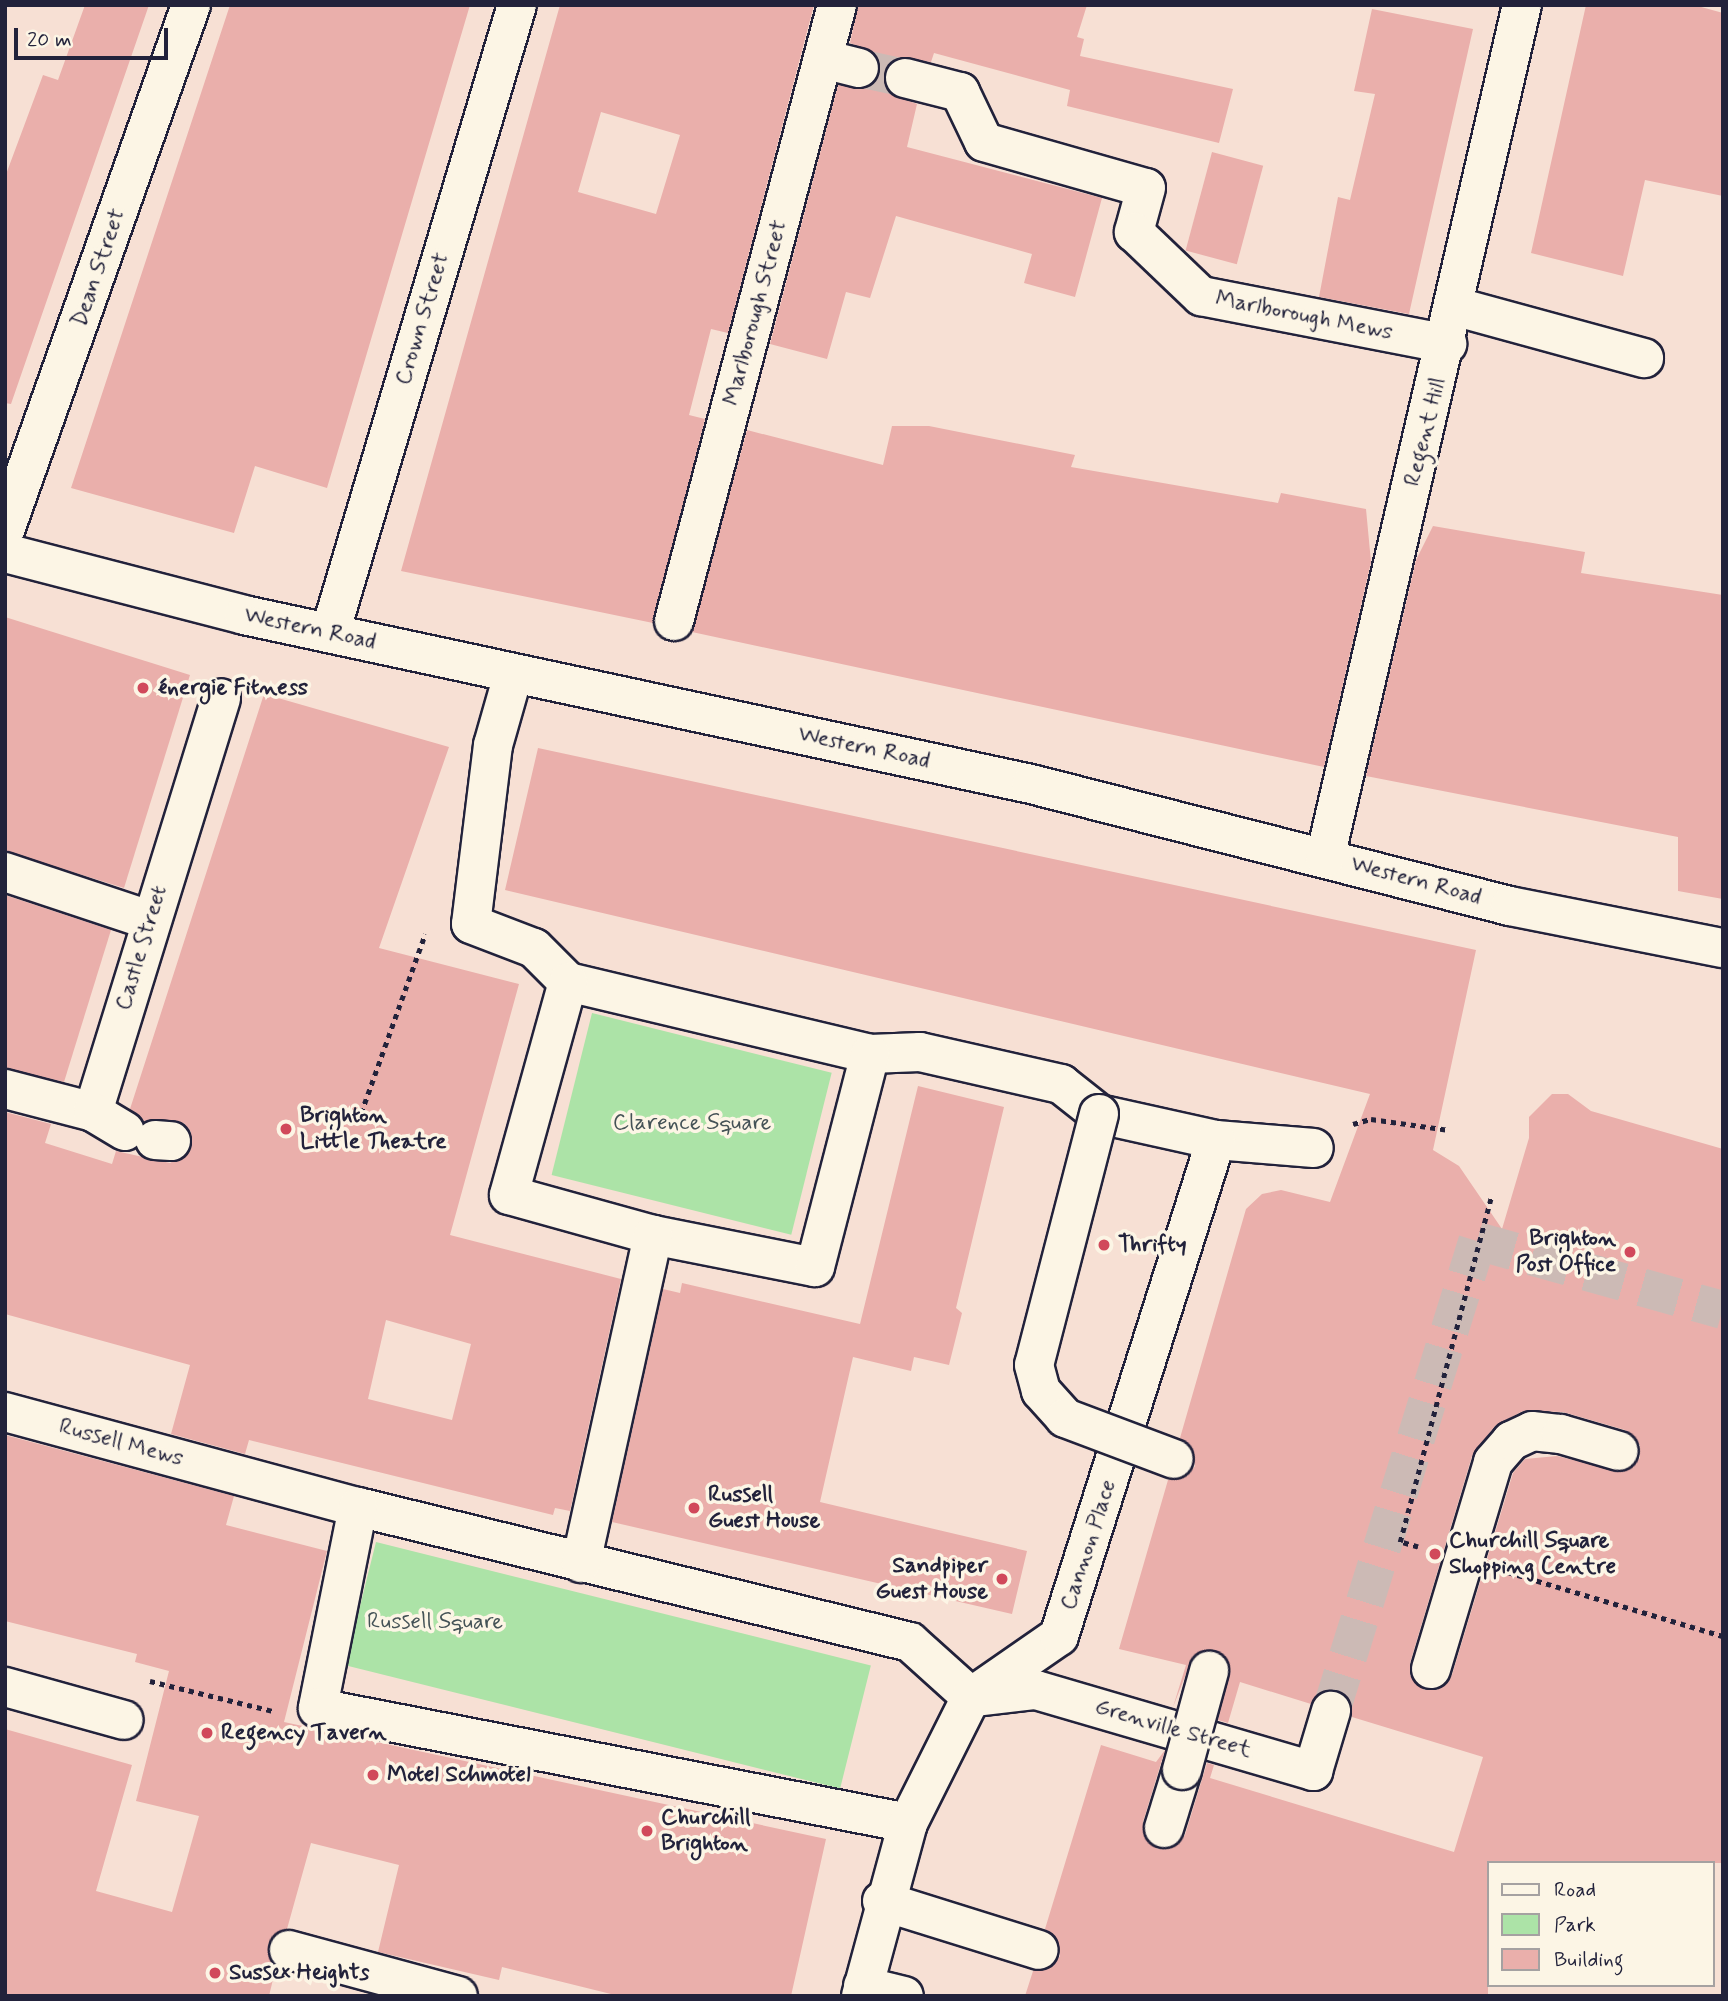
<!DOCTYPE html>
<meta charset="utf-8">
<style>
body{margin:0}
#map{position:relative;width:1728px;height:2001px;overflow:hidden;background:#f7e0d4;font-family:Mynerve,sans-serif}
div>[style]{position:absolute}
.green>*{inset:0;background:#ace3a7;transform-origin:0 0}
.building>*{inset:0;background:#eaafab;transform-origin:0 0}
.minor-tunnel>*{height:38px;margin-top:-19px;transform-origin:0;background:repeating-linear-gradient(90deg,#ccbab5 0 38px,transparent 0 57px)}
.path>*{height:4.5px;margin-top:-2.25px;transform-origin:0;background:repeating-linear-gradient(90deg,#22223b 0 5px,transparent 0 10px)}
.roads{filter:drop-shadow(2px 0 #22223b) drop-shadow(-2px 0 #22223b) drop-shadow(0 2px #22223b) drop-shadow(0 -2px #22223b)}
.minor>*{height:38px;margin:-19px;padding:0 19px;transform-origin:19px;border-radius:19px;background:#fcf5e5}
.bridges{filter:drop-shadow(2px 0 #22223b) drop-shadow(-2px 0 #22223b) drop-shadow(0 2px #22223b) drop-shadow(0 -2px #22223b)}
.minor-bridge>*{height:38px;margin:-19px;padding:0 19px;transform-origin:19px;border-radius:19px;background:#fcf5e5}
.dots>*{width:19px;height:19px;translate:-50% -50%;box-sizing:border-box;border:4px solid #fcf5e5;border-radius:50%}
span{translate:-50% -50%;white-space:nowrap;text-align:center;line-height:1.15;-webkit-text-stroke:7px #fcf5e5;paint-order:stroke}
.street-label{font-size:23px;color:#22223b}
.poi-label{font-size:23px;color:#22223b;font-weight:700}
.left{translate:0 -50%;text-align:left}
.right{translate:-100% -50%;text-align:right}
.park-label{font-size:23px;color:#445256}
.frame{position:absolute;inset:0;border:7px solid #22223b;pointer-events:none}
.legend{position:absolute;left:1487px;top:1861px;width:228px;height:126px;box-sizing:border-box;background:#fcf5e5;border:2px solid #a5a1a1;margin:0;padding:9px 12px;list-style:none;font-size:21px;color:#22223b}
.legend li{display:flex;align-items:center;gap:14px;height:35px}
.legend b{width:35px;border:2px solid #a5a1a1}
.scale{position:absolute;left:14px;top:28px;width:154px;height:32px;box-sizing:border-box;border:4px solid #22223b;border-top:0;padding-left:9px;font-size:21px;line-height:24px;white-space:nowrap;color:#22223b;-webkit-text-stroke:5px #fcf5e5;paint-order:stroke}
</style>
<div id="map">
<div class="green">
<i style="left:592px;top:1013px;width:247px;height:167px;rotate:14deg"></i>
<i style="left:376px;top:1542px;width:510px;height:127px;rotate:14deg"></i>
</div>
<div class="building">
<i style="clip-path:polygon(85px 5px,149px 5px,11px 404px,5px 403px,5px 177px,43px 75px,58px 80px)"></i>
<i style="clip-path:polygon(230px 5px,470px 5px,327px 488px,255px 466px,234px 533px,71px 488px)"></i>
<i style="clip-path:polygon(evenodd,560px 5px,814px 5px,728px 333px,711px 329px,689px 415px,705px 419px,653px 623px,401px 571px,560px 5px,601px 112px,680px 135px,656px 214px,578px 192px,601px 112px)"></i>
<i style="clip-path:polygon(858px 5px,1087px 5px,1077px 37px,1084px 39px,1080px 56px,1233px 89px,1219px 143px,1067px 106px,1070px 90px,934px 53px,931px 62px,898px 57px,884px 72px,884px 83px,890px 94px,917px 104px,907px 147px,1102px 198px,1075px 297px,1024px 283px,1032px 254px,896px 216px,870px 298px,846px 292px,827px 359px,770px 344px,838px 85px,864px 89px,880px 74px,875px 53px,850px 43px)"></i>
<i style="clip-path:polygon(1586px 5px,1694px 5px,1723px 13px,1723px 196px,1645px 180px,1623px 276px,1531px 253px)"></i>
<i style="clip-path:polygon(1372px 9px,1473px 29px,1409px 314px,1319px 297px,1338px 197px,1350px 200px,1375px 94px,1354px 91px)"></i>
<i style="left:1212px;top:152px;width:53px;height:102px;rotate:15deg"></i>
<i style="clip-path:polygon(892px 426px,929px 426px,1075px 455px,1071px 467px,1278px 503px,1281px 493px,1366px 509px,1371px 562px,1324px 767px,692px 632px,747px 430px,883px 465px)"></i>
<i style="clip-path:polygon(1433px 526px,1585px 552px,1581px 573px,1723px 595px,1723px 899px,1678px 891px,1678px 837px,1366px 776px,1416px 560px)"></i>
<i style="clip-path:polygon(5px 617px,190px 675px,124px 888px,5px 851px)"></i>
<i style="clip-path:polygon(evenodd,264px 694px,449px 747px,379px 948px,519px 984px,450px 1235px,621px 1279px,570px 1511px,555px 1508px,553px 1515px,249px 1440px,245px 1454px,171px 1434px,190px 1365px,5px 1314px,5px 1112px,51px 1124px,45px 1143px,112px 1164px,116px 1151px,170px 1163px,190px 1152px,191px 1132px,184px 1123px,144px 1121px,130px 1109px,264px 694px,386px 1320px,471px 1344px,452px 1420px,368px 1399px,386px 1320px)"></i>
<i style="clip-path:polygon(evenodd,538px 748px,1476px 950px,1433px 1150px,1459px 1166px,1502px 1229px,1529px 1138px,1529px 1117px,1552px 1094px,1568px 1094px,1591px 1111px,1723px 1149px,1723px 1863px,1488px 1863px,1488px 1996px,1025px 1996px,1033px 1971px,1053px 1966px,1060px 1956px,1055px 1936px,1045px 1929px,1101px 1745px,1156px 1762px,1165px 1750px,1143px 1822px,1148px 1842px,1158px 1849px,1178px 1844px,1185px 1835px,1207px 1763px,1214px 1765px,1210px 1778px,1454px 1852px,1483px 1757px,1352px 1717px,1347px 1697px,1337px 1690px,1325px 1690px,1311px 1704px,1240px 1682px,1228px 1723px,1218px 1720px,1230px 1666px,1214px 1650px,1193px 1656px,1173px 1707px,1186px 1665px,1119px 1649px,1168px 1480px,1187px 1476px,1195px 1466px,1191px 1446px,1180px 1438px,1246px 1209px,1262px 1194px,1281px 1190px,1330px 1202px,1370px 1094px,505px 890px,538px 748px,1523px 1411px,1563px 1412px,1625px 1430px,1640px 1445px,1640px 1458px,1623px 1472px,1557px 1456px,1525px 1459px,1513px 1473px,1452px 1675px,1437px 1690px,1424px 1690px,1410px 1675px,1410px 1663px,1472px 1456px,1495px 1426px,1523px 1411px)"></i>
<i style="clip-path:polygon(5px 895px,111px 930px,64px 1082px,5px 1068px)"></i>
<i style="clip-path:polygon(918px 1086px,1004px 1107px,956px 1308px,962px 1313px,949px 1365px,914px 1357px,911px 1371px,853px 1357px,820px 1502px,1027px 1551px,1012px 1614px,612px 1522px,663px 1289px,680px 1293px,682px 1283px,860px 1324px)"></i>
<i style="clip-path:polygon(5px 1435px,234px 1496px,226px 1525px,327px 1551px,284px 1722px,826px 1839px,791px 1996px,619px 1996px,502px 1967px,499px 1980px,378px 1952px,399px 1865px,311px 1843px,287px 1929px,268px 1944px,276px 1967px,269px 1996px,5px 1996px,5px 1729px,132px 1765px,96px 1891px,172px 1912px,199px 1816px,136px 1801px,169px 1671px,135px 1662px,137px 1654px,5px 1621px)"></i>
</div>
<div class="minor-tunnel">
<i style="left:859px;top:68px;width:47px;rotate:12.3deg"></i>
<i style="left:1331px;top:1711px;width:492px;rotate:-72.7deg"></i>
<i style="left:1477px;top:1241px;width:255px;rotate:15.7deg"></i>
</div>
<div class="path">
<i style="left:361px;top:1113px;width:190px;rotate:-70.3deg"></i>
<i style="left:1353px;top:1124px;width:19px;rotate:-16deg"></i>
<i style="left:1371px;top:1119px;width:79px;rotate:8deg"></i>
<i style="left:1418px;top:1547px;width:19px;rotate:-164deg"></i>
<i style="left:1400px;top:1542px;width:357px;rotate:-75.2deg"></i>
<i style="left:1508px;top:1572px;width:224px;rotate:16.6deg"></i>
<i style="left:150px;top:1681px;width:127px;rotate:13.7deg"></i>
</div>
<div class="roads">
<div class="minor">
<i style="left:823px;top:59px;width:37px;rotate:14deg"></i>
<i style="left:905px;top:78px;width:57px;rotate:14.3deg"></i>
<i style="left:960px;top:92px;width:55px;rotate:64.4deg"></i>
<i style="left:984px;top:142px;width:168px;rotate:15.9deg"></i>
<i style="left:1146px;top:188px;width:46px;rotate:105.3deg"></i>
<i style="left:1134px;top:232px;width:93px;rotate:43.7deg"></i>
<i style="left:1201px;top:296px;width:251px;rotate:11deg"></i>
<i style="left:1457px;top:307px;width:194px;rotate:15.3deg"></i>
<i style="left:5px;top:530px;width:557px;rotate:-70.49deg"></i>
<i style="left:5px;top:553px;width:247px;rotate:14.5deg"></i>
<i style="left:244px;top:615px;width:805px;rotate:12.12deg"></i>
<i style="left:1031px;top:784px;width:494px;rotate:14.3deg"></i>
<i style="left:1510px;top:906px;width:217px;rotate:11.2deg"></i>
<i style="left:674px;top:621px;width:637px;rotate:-75.18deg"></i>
<i style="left:330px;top:633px;width:655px;rotate:-73.42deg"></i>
<i style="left:513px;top:675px;width:73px;rotate:105.9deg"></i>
<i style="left:493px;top:745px;width:180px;rotate:97deg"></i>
<i style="left:471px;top:924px;width:67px;rotate:20.9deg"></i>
<i style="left:534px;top:948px;width:48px;rotate:45deg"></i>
<i style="left:568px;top:982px;width:310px;rotate:13.4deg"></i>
<i style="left:870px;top:1054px;width:50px;rotate:-2.3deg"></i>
<i style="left:920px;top:1052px;width:145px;rotate:12.8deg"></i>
<i style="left:1061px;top:1084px;width:48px;rotate:38.3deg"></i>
<i style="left:1099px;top:1114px;width:120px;rotate:12.5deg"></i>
<i style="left:1216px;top:1140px;width:98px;rotate:4.7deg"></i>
<i style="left:1325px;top:858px;width:875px;rotate:-77deg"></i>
<i style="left:5px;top:872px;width:152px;rotate:18.4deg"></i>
<i style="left:568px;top:982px;width:221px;rotate:105.5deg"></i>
<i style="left:509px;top:1195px;width:149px;rotate:15.5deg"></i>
<i style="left:653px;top:1235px;width:165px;rotate:11.2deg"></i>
<i style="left:815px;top:1267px;width:220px;rotate:-75.5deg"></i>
<i style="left:5px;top:1089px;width:91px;rotate:14.6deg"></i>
<i style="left:93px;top:1112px;width:433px;rotate:-72.8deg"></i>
<i style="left:93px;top:1112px;width:37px;rotate:31deg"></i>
<i style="left:155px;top:1140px;width:16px;rotate:4deg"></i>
<i style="left:5px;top:1412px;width:366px;rotate:15.1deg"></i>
<i style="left:358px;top:1507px;width:568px;rotate:13.74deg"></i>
<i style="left:910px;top:1642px;width:82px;rotate:42deg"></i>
<i style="left:358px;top:1507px;width:205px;rotate:101.3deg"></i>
<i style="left:318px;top:1708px;width:601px;rotate:11.03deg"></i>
<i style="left:581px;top:1563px;width:336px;rotate:-77.6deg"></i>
<i style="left:1431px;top:1669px;width:216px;rotate:-73.3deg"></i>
<i style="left:1493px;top:1462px;width:28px;rotate:-49deg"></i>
<i style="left:1511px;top:1441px;width:23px;rotate:-25deg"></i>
<i style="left:1532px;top:1431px;width:29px;rotate:6deg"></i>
<i style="left:1561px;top:1434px;width:60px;rotate:16.3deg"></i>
<i style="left:5px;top:1687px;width:123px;rotate:15.5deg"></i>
<i style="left:976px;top:1697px;width:60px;rotate:-6.7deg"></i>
<i style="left:1036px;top:1690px;width:289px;rotate:16.3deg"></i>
<i style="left:1313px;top:1771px;width:63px;rotate:-73.3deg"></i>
<i style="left:1164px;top:1828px;width:61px;rotate:-72.8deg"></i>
<i style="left:882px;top:1901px;width:164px;rotate:17.3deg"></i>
<i style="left:289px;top:1950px;width:175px;rotate:15.2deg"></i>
<i style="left:863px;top:1986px;width:42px;rotate:13.7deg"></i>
<i style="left:861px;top:1996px;width:179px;rotate:-74.8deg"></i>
<i style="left:908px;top:1823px;width:141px;rotate:-63.4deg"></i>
<i style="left:971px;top:1697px;width:107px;rotate:-34.7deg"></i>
<i style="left:1059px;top:1636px;width:520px;rotate:-72.44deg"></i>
</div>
</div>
<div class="bridges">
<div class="minor-bridge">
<i style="left:1099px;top:1114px;width:259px;rotate:104.5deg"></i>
<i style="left:1034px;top:1365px;width:27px;rotate:75deg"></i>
<i style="left:1041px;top:1391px;width:36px;rotate:48deg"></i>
<i style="left:1065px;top:1418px;width:116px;rotate:20.6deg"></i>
<i style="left:1182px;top:1770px;width:103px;rotate:-74.7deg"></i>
</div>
</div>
<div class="dots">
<i style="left:143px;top:688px;background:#d1495b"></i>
<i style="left:286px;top:1129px;background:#d1495b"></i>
<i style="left:1104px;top:1245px;background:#d1495b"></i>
<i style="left:1630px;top:1252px;background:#d1495b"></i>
<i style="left:694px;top:1508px;background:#d1495b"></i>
<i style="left:1435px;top:1554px;background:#d1495b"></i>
<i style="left:1002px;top:1579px;background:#d1495b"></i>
<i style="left:207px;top:1733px;background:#d1495b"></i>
<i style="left:373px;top:1775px;background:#d1495b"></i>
<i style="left:647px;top:1831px;background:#d1495b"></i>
<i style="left:215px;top:1973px;background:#d1495b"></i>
</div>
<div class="street-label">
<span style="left:99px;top:268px;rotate:-71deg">Dean Street</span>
<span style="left:756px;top:313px;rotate:-75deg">Marlborough Street</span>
<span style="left:1304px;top:316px;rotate:11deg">Marlborough Mews</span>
<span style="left:423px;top:319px;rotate:-73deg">Crown Street</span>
<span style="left:1426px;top:432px;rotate:-76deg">Regent Hill</span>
<span style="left:310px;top:629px;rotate:12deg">Western Road</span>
<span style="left:864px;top:748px;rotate:12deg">Western Road</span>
<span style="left:1416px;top:881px;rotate:15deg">Western Road</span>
<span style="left:142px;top:948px;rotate:-73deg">Castle Street</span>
<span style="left:121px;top:1443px;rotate:15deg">Russell Mews</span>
<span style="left:1089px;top:1545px;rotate:-72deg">Cannon Place</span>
<span style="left:1173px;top:1729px;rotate:16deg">Grenville Street</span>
</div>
<div class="poi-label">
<span class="left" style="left:157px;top:688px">énergie Fitness</span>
<span class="left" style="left:300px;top:1129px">Brighton<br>Little Theatre</span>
<span class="right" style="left:1616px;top:1252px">Brighton<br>Post Office</span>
<span class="left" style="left:1118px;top:1245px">Thrifty</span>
<span class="left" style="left:708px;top:1508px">Russell<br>Guest House</span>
<span class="left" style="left:1449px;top:1554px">Churchill Square<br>Shopping Centre</span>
<span class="right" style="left:988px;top:1579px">Sandpiper<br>Guest House</span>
<span class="left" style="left:221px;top:1733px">Regency Tavern</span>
<span class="left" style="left:387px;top:1775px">Motel Schmotel</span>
<span class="left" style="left:661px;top:1831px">Churchill<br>Brighton</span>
<span class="left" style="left:229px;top:1973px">Sussex Heights</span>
</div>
<div class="park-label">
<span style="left:692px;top:1123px">Clarence Square</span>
<span style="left:435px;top:1622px">Russell Square</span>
</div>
<div class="frame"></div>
<ul class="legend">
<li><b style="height:9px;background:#fcf5e5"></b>Road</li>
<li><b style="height:19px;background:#ace3a7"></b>Park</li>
<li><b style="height:19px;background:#eaafab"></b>Building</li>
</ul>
<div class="scale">20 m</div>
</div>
